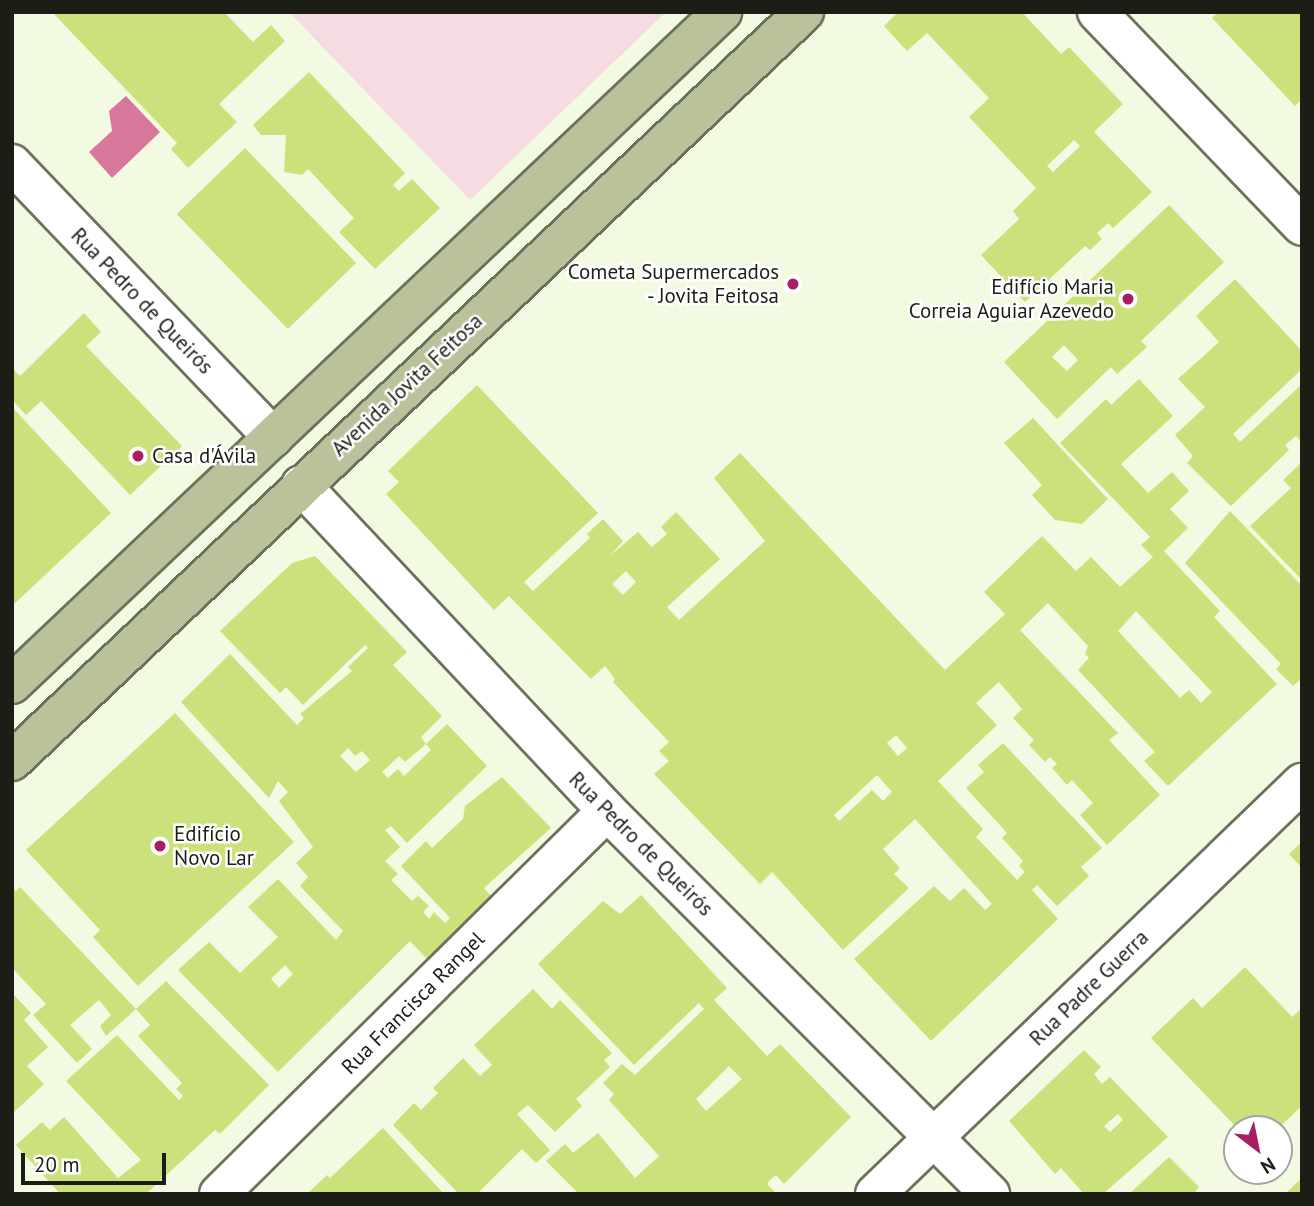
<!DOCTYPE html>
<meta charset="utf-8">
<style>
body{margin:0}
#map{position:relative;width:1314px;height:1206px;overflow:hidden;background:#f3fae2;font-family:"PT Sans",sans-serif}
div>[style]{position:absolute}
.green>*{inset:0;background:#f7dbe3}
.water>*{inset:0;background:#d9769c}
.building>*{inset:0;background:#cbe17b;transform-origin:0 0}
.roads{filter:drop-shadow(2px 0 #6c715c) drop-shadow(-2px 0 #6c715c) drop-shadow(0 2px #6c715c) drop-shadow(0 -2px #6c715c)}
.minor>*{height:38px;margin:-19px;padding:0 19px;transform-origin:19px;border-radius:19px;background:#fff}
.major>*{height:38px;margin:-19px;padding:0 19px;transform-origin:19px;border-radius:19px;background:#bac29b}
.dots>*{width:19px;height:19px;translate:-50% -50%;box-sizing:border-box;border:4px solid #fff;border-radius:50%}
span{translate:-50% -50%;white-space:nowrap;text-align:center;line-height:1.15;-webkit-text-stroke:5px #fff;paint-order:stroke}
.poi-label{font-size:21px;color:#1c1e16}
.right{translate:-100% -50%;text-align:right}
.left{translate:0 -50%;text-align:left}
.street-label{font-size:21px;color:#1c1e16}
.frame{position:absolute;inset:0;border:14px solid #1c1e16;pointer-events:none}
.north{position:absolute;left:1223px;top:1115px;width:70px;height:70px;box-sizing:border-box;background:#fff;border:2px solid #a4a5a2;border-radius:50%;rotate:148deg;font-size:19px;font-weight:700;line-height:28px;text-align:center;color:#1c1e16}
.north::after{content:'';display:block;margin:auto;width:24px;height:32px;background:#a81e63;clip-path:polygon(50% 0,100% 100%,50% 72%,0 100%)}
.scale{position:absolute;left:21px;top:1153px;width:145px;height:32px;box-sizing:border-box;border:4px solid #1c1e16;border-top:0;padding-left:9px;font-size:21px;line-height:24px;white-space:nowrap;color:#1c1e16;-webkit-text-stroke:5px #fff;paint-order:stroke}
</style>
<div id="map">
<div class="green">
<i style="clip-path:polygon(289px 12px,666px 12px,470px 200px)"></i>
</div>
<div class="water">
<i style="clip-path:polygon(126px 96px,160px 132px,112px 178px,89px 152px,112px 131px,109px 111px)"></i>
</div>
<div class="building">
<i style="clip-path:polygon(52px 12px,224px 12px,253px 42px,271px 25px,285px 41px,219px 104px,237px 122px,188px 168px,171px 149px,177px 143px)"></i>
<i style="clip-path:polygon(evenodd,898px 12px,1022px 12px,1061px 54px,1069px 47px,1123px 104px,1094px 132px,1152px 192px,1113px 228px,1108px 223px,1097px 233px,1102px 239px,1090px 250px,1085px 246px,1025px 302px,981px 255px,1019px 219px,1013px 211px,1036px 188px,969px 117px,989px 98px,927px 33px,907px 51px,884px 26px,898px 12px,1074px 140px,1080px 146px,1053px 172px,1047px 166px,1074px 140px)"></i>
<i style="clip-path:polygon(1218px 12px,1302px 12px,1302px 99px,1295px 106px,1212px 18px)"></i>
<i style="clip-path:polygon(309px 72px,405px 173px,393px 185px,399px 191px,412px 179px,440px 208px,375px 269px,339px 232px,354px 218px,308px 169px,302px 175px,284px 172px,286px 135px,261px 135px,253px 125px)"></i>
<i style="left:245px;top:148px;width:160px;height:95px;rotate:46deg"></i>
<i style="clip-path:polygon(evenodd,1169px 205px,1224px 262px,1141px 341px,1147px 347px,1117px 374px,1111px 367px,1057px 419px,1004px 362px,1169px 205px,1064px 345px,1078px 360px,1067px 371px,1052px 357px,1064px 345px)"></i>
<i style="clip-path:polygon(1235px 279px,1302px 351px,1302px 369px,1233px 434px,1240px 442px,1302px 384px,1302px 442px,1296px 436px,1285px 445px,1289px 450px,1231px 506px,1187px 463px,1193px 456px,1175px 435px,1205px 407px,1178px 379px,1219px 342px,1196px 316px)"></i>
<i style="clip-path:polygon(84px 313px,101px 332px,86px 346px,182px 446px,130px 495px,41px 401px,26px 415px,12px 400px,12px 368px,20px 376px)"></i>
<i style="clip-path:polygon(evenodd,1139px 379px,1173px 416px,1121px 464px,1148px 493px,1172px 472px,1189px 491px,1170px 509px,1188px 528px,1164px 551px,1220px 611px,1214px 617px,1277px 684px,1168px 786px,1144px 761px,1155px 752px,1078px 670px,1089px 658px,1085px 654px,1088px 646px,1048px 603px,1020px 630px,1118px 733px,1109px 740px,1160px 795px,1107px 845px,1080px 815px,1093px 803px,1072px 780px,1067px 785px,1052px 768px,1057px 764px,1050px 757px,1045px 762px,1029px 745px,1034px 740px,1013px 718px,1022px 709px,999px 682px,976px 703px,997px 725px,938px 781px,983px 829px,976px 837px,1017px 880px,1025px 872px,1019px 866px,1023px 861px,1002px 838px,1007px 833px,966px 788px,984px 772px,978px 765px,1003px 743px,1102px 848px,1081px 867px,1089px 876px,1057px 906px,1037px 885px,1032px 890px,1058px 919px,931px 1041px,854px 959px,934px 886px,950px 901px,964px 888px,985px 910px,992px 904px,915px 819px,883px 849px,900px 868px,894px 874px,909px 888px,843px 950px,772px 872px,760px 884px,654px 774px,669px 761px,659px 751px,669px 742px,613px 682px,615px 679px,605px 666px,591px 679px,509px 596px,494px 610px,386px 494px,399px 482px,388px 471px,477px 385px,598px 513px,524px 582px,533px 591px,590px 538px,587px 534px,603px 519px,623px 541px,610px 556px,638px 532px,652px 547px,667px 534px,661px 527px,676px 512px,720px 559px,667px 607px,679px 620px,765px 541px,714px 478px,740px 453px,945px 670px,1005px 614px,984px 592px,1042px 536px,1076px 571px,1091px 557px,1120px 587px,1153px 557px,1141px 545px,1150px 537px,1060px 443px,1106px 399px,1111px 405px,1139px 379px,626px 571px,636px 582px,623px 595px,612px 584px,626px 571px,1139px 379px,1136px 611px,1212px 692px,1201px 703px,1189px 690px,1180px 698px,1118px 631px,1136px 611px,1139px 379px,896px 735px,907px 748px,898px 756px,887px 743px,896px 735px,1139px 379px,877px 775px,892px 792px,883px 801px,872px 790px,839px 821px,834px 815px,877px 775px)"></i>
<i style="clip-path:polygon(12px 407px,111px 513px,12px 606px)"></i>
<i style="clip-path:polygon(1033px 418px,1108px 499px,1082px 524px,1055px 520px,1032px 495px,1042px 485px,1004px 443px)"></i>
<i style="clip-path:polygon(1302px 462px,1302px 580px,1250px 526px,1291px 488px,1283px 480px)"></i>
<i style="clip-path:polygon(1230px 511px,1302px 586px,1302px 678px,1293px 686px,1276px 669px,1281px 664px,1185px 563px)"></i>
<i style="clip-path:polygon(evenodd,315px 556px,407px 652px,393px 665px,442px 716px,421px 737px,426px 744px,447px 724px,487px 766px,407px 843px,391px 826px,385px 830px,400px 847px,385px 861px,398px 874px,391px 880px,412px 901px,418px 896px,429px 906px,423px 912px,429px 919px,434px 912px,445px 923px,450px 918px,401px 866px,426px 841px,432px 848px,463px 819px,465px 806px,502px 777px,551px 828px,484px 888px,497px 903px,430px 962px,410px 941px,278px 1072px,178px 970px,209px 942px,240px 973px,278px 937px,248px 907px,278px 879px,336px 940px,343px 931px,300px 886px,308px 877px,296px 863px,313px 847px,279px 801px,288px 792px,278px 781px,269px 798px,181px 702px,230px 654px,297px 725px,304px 718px,300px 714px,352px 671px,348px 667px,368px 648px,365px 645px,303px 705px,286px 687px,280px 693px,220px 631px,292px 563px,315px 556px,426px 744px,431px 750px,404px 776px,398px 769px,388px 778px,382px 772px,399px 756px,405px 762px,426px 744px,315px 556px,348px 748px,355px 756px,362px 751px,370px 760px,356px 772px,340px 756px,348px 748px,315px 556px,285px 965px,293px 974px,279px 988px,271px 979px,285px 965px)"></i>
<i style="clip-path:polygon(175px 713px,294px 842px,138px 986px,93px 937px,100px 930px,26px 850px)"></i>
<i style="clip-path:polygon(1302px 842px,1302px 868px,1289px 854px)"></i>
<i style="clip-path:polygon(20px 887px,136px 1009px,106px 1036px,100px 1026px,111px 1015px,99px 1000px,70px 1025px,92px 1049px,77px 1063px,33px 1015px,46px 1004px,12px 968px,12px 888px,16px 891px)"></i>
<i style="clip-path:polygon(evenodd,641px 895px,727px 988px,714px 1000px,767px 1056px,780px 1044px,851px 1117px,784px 1184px,776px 1175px,771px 1179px,767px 1184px,777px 1194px,579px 1194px,546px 1161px,565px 1144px,573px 1153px,598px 1133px,635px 1178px,659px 1156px,609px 1100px,614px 1094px,603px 1083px,622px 1064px,635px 1075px,704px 1009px,699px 1003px,634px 1065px,538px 964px,603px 901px,620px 914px,641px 895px,729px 1066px,742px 1079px,706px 1111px,696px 1099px,729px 1066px)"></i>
<i style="clip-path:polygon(1245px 967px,1292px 1017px,1302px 1008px,1302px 1106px,1277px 1129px,1238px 1129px,1151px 1038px,1193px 998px,1202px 1008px)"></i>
<i style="clip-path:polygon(166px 981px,269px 1085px,220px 1134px,215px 1130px,146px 1194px,60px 1194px,16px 1145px,42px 1122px,50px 1130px,64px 1117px,118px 1178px,141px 1160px,66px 1081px,117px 1035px,179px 1100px,183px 1096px,176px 1089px,182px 1083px,138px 1036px,150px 1025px,136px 1009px)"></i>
<i style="clip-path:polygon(533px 989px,552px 1009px,560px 1000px,612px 1053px,604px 1060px,610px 1067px,576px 1099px,582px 1106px,555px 1132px,528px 1105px,517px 1114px,550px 1150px,536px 1163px,522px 1149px,477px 1194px,459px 1194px,393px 1125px,414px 1103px,421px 1110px,438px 1093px,433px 1088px,463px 1058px,480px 1076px,492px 1065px,474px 1045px)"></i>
<i style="clip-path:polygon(12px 993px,31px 1013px,24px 1020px,48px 1047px,27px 1066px,44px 1084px,12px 1114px)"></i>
<i style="clip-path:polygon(evenodd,1084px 1050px,1101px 1067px,1094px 1074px,1102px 1084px,1110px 1077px,1168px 1137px,1103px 1194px,1084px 1194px,1061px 1168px,1055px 1174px,1009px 1121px,1084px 1050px,1118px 1114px,1123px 1120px,1110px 1132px,1104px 1126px,1118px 1114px)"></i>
<i style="clip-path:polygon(383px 1128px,444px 1194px,307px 1194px,327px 1175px,330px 1178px)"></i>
<i style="clip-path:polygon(1169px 1157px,1199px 1187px,1193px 1194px,1129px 1194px)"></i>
<i style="clip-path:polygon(1302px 1178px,1302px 1194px,1285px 1194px)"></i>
</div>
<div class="roads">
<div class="minor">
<i style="left:1097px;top:12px;width:296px;rotate:46.2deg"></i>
<i style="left:12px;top:164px;width:378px;rotate:46.3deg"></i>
<i style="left:301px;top:485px;width:447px;rotate:46.8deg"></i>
<i style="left:607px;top:811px;width:542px;rotate:45deg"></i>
<i style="left:219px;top:1194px;width:545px;rotate:-44.63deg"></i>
<i style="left:875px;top:1194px;width:593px;rotate:-43.91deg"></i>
</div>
<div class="major">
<i style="left:12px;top:684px;width:978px;rotate:-43.42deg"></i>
<i style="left:12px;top:761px;width:1090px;rotate:-43.4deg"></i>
</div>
</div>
<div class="dots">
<i style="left:793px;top:284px;background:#a81e63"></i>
<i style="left:1128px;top:299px;background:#a81e63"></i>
<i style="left:138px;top:456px;background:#a81e63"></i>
<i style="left:160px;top:846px;background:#a81e63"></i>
</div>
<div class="poi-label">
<span class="right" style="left:779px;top:284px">Cometa Supermercados<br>- Jovita Feitosa</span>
<span class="right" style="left:1114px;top:299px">Edifício Maria<br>Correia Aguiar Azevedo</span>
<span class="left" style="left:152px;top:456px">Casa d'Ávila</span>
<span class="left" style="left:174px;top:846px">Edifício<br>Novo Lar</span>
</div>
<div class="street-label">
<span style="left:142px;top:301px;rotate:46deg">Rua Pedro de Queirós</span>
<span style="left:407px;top:385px;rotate:-43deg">Avenida Jovita Feitosa</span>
<span style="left:641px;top:844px;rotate:45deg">Rua Pedro de Queirós</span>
<span style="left:1089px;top:988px;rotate:-44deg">Rua Padre Guerra</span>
<span style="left:413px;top:1003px;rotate:-45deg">Rua Francisca Rangel</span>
</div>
<div class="frame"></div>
<div class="north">N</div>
<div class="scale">20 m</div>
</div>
